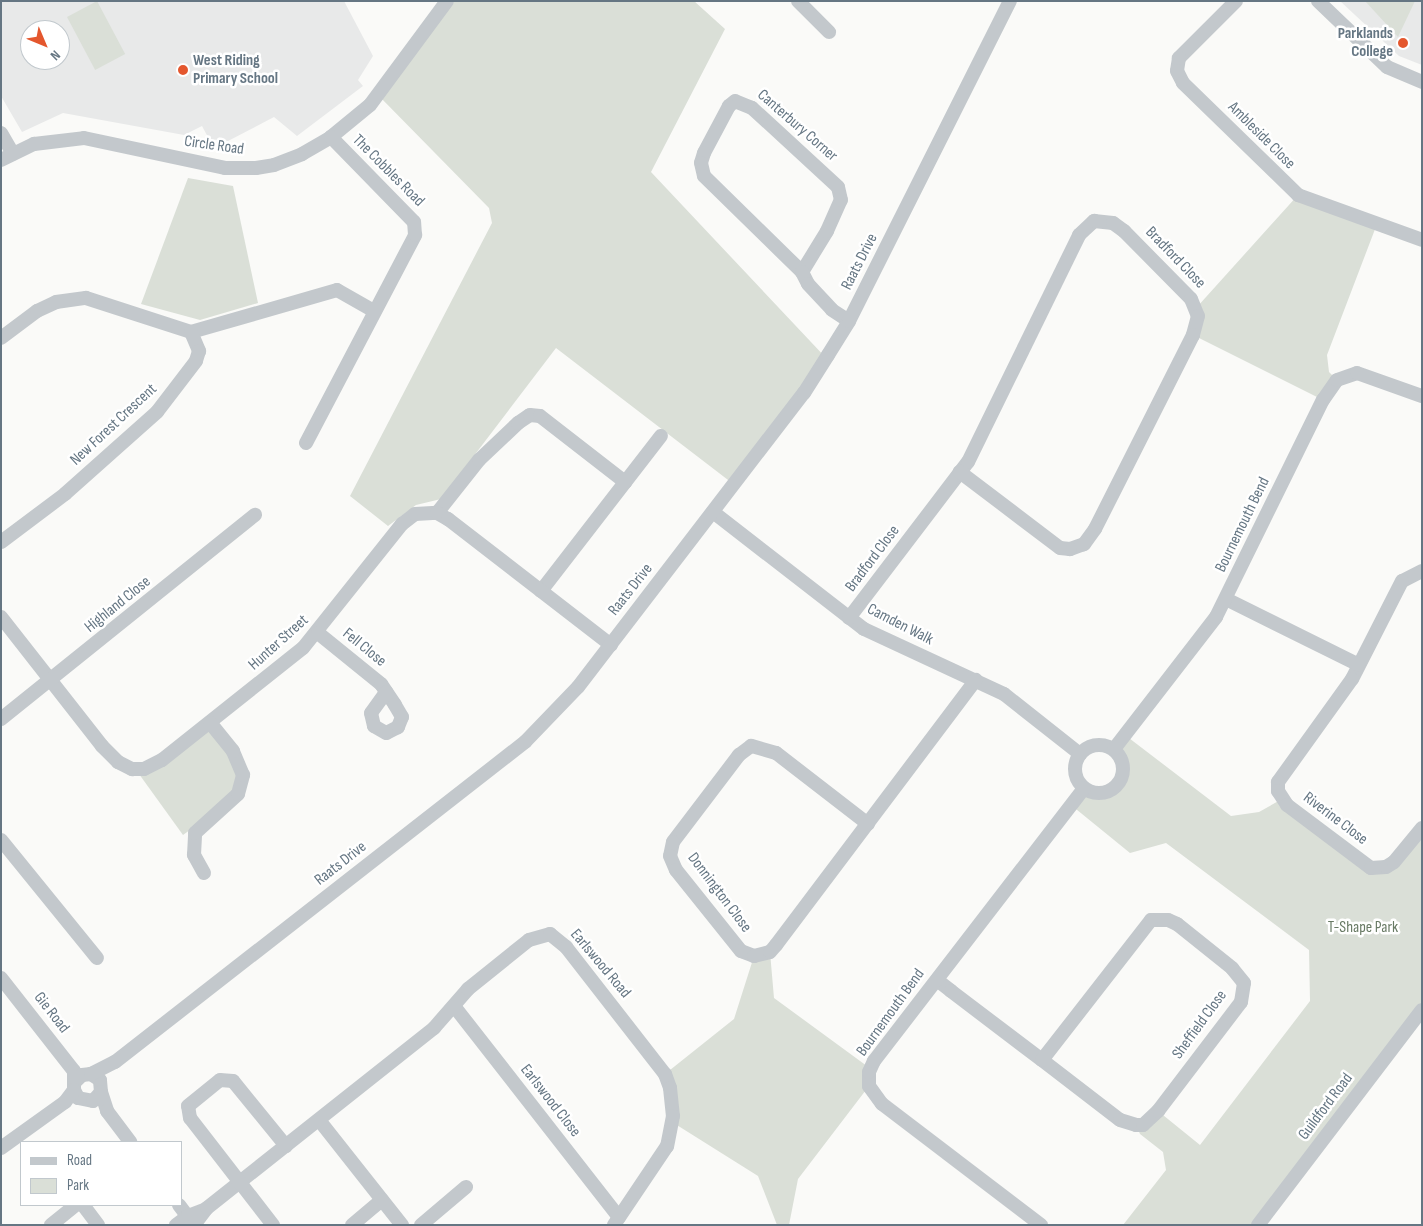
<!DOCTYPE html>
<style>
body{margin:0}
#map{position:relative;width:1423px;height:1226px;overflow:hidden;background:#fafaf8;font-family:"Sofia Sans Condensed",sans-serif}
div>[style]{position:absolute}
.built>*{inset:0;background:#e8e9e9}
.green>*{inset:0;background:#dadfd7;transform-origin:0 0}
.minor>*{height:14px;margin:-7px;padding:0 7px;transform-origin:7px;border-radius:7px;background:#c3c8cc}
.minor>.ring{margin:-7px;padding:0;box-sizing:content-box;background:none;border:14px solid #c3c8cc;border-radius:50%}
.dots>*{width:14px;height:14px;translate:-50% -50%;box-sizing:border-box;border:2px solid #fff;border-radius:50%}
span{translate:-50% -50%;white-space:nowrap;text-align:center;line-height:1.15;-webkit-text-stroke:5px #fff;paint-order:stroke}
.poi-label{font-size:16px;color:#657683;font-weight:700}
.right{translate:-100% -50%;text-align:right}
.left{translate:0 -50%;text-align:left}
.street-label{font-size:16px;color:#657683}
.park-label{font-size:16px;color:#687a64}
.frame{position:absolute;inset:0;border:2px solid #657683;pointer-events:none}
.legend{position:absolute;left:20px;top:1141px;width:162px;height:65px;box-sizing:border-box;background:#fff;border:1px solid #c1c8cd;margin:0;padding:6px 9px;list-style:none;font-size:15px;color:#657683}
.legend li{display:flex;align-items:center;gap:10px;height:25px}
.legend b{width:25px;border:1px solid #c1c8cd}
.north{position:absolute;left:20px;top:20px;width:50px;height:50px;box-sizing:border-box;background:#fff;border:1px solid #c1c8cd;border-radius:50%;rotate:135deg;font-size:14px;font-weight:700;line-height:20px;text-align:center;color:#657683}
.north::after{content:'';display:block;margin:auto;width:18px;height:22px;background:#e4572e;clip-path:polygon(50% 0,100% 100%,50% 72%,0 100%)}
</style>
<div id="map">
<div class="built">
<i style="clip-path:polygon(evenodd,1px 1px,344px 1px,373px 56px,358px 80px,363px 86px,297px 136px,274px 117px,228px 141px,209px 139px,202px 126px,184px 135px,63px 113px,22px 132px,1px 96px,1px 1px,30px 30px,60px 30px,60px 60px,30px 60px,30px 30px)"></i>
<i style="clip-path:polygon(1340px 1px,1422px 1px,1422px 65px,1399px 56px)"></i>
</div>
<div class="green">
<i style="left:97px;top:1px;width:60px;height:34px;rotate:62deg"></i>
<i style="clip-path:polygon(453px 1px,694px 1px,725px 29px,651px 172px,827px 359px,732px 483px,556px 348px,441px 499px,416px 505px,388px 526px,350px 496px,492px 223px,489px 208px,379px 96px)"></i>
<i style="clip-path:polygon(1365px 1px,1415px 1px,1398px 37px)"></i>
<i style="clip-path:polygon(188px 178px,233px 186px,258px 303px,200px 320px,141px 304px)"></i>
<i style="clip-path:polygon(1298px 195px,1377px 224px,1327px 355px,1329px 372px,1337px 380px,1323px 400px,1193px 335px,1197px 307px)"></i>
<i style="clip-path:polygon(209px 724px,237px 762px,235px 797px,183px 835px,139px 774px)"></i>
<i style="clip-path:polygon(1125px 735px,1231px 816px,1259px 812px,1282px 799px,1378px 869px,1422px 828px,1422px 1010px,1258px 1225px,1123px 1225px,1166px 1170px,1163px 1152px,1140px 1134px,1136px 1125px,1158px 1111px,1200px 1145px,1310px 1001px,1309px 950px,1166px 843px,1130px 853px,1071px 805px,1084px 788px,1100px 794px,1109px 792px,1120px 783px,1123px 762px,1114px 749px)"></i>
<i style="clip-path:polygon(770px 952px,774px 998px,871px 1069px,869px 1086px,798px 1179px,789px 1225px,777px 1225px,758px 1176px,672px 1122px,665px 1074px,734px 1019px,754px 956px)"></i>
</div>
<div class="minor">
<i style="left:798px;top:1px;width:44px;rotate:45deg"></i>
<i style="left:1236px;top:1px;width:81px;rotate:135deg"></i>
<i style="left:1179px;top:58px;width:13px;rotate:99deg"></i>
<i style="left:1177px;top:71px;width:13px;rotate:63deg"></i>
<i style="left:1183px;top:83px;width:161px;rotate:44.2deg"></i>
<i style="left:1298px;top:195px;width:132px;rotate:19.9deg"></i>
<i style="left:1318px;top:1px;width:95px;rotate:43.7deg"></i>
<i style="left:1387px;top:67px;width:38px;rotate:23deg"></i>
<i style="left:1px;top:133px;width:24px;rotate:60deg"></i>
<i style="left:1px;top:160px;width:37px;rotate:-26deg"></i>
<i style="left:34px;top:144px;width:50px;rotate:-6.8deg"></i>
<i style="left:84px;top:138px;width:144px;rotate:12deg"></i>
<i style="left:225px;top:168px;width:31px"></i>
<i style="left:256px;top:168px;width:18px;rotate:-9deg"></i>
<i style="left:274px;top:165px;width:30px;rotate:-21deg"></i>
<i style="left:302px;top:154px;width:34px;rotate:-30deg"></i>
<i style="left:331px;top:137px;width:50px;rotate:-39.4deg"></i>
<i style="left:370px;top:105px;width:129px;rotate:-53.5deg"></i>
<i style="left:802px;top:272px;width:48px;rotate:-58.6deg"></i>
<i style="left:827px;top:231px;width:34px;rotate:-66deg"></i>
<i style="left:841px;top:200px;width:13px;rotate:-103deg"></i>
<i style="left:838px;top:187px;width:117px;rotate:-137.4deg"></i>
<i style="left:752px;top:108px;width:18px;rotate:-158deg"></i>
<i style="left:735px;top:101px;width:8px;rotate:140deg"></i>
<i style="left:729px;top:106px;width:53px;rotate:118deg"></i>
<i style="left:704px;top:153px;width:10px;rotate:107deg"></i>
<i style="left:701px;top:163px;width:13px;rotate:77deg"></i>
<i style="left:704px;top:176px;width:137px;rotate:44.4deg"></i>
<i style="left:802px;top:272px;width:13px;rotate:63deg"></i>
<i style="left:808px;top:284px;width:35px;rotate:47deg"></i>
<i style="left:832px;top:310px;width:20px;rotate:33deg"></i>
<i style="left:191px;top:332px;width:152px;rotate:-16deg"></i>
<i style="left:337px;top:290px;width:43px;rotate:29.6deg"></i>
<i style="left:1px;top:338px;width:45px;rotate:-36.9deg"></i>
<i style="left:37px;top:311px;width:21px;rotate:-25deg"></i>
<i style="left:56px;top:302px;width:30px;rotate:-8deg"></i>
<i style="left:86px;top:298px;width:110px;rotate:17.9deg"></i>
<i style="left:191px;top:332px;width:21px;rotate:67deg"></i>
<i style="left:199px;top:351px;width:10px;rotate:107deg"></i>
<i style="left:196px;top:361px;width:64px;rotate:127.4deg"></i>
<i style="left:157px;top:412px;width:123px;rotate:138.3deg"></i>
<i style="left:65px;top:494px;width:80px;rotate:143.1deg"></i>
<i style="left:306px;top:443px;width:235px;rotate:-62.3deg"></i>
<i style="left:415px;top:235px;width:13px;rotate:-94deg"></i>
<i style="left:414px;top:222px;width:119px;rotate:-134.3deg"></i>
<i style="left:713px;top:512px;width:191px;rotate:37.8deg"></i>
<i style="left:864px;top:629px;width:154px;rotate:24.9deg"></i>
<i style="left:1004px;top:694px;width:97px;rotate:38.3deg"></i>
<i style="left:437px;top:513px;width:68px;rotate:-51.6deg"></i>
<i style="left:479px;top:460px;width:54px;rotate:-43.5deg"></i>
<i style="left:518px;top:423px;width:14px;rotate:-34deg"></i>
<i style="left:530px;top:415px;width:10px;rotate:6deg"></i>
<i style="left:540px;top:416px;width:108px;rotate:37.8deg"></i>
<i style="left:1422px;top:571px;width:22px;rotate:153deg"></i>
<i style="left:1402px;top:581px;width:110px;rotate:117deg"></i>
<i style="left:1352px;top:679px;width:127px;rotate:125.7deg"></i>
<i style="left:1278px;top:782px;width:9px;rotate:90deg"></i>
<i style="left:1278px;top:791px;width:17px;rotate:57deg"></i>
<i style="left:1287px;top:805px;width:105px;rotate:36.9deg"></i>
<i style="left:1371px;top:868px;width:15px;rotate:-4deg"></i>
<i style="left:1386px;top:867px;width:9px;rotate:-32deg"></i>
<i style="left:1394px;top:862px;width:44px;rotate:-50.5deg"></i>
<i style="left:541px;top:591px;width:196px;rotate:-52.3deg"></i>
<i style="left:1226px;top:599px;width:148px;rotate:26.4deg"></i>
<i style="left:1px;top:617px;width:164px;rotate:51.9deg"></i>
<i style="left:102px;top:746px;width:23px;rotate:45deg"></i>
<i style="left:118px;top:762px;width:16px;rotate:27deg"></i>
<i style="left:132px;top:769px;width:12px"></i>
<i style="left:144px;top:769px;width:20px;rotate:-27deg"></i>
<i style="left:162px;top:760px;width:180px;rotate:-38.5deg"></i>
<i style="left:303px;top:648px;width:159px;rotate:-51.4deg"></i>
<i style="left:402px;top:524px;width:16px;rotate:-38deg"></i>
<i style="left:415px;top:514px;width:22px;rotate:-3deg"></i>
<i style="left:437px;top:513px;width:13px;rotate:29deg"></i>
<i style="left:448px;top:519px;width:206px;rotate:37.7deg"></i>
<i style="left:849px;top:618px;width:196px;rotate:-52.7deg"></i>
<i style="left:968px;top:462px;width:253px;rotate:-63.9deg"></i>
<i style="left:1079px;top:235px;width:21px;rotate:-43deg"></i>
<i style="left:1094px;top:221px;width:19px;rotate:6deg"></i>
<i style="left:1113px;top:223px;width:14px;rotate:36deg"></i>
<i style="left:1124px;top:231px;width:95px;rotate:45.4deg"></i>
<i style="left:1191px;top:299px;width:18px;rotate:68deg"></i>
<i style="left:1198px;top:316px;width:20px;rotate:105deg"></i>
<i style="left:1193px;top:335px;width:217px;rotate:116.8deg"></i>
<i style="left:1095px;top:529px;width:19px;rotate:126deg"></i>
<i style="left:1084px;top:544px;width:15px;rotate:160deg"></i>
<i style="left:1070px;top:549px;width:10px;rotate:-174deg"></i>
<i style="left:1060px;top:548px;width:126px;rotate:-142.8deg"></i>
<i style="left:318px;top:633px;width:81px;rotate:39deg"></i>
<i style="left:381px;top:684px;width:25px;rotate:56deg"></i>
<i style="left:395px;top:705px;width:14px;rotate:60deg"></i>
<i style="left:402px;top:717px;width:11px;rotate:112deg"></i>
<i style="left:398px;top:727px;width:13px;rotate:153deg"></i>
<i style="left:386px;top:733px;width:14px;rotate:-150deg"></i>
<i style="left:374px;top:726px;width:13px;rotate:-103deg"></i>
<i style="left:371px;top:713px;width:26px;rotate:-54deg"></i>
<i style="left:1px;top:719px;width:326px;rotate:-38.8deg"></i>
<i class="ring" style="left:1075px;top:745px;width:34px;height:34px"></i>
<i style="left:1114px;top:749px;width:167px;rotate:-52.3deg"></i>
<i style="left:1216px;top:617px;width:242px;rotate:-63.8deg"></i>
<i style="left:1323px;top:400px;width:24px;rotate:-55deg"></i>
<i style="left:1337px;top:380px;width:21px;rotate:-19deg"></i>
<i style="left:1357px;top:373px;width:69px;rotate:19.5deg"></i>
<i style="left:868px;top:824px;width:116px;rotate:-142.3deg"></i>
<i style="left:776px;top:753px;width:26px;rotate:-164deg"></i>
<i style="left:751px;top:746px;width:15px;rotate:143deg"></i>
<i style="left:739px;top:755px;width:109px;rotate:127.2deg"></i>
<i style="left:673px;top:842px;width:14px;rotate:102deg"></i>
<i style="left:670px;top:856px;width:15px;rotate:67deg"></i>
<i style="left:676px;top:870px;width:104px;rotate:51.3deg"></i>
<i style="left:741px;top:951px;width:14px;rotate:21deg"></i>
<i style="left:754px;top:956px;width:16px;rotate:-14deg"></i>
<i style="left:770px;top:952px;width:9px;rotate:-49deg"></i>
<i style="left:776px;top:945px;width:332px;rotate:-53deg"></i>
<i style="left:1px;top:840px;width:152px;rotate:50.9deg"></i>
<i style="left:204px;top:873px;width:21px;rotate:-119deg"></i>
<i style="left:194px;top:855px;width:22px;rotate:-87deg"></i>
<i style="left:195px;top:833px;width:58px;rotate:-42.2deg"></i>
<i style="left:238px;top:794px;width:20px;rotate:-75deg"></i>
<i style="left:243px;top:775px;width:26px;rotate:-113deg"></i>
<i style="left:233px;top:751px;width:36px;rotate:-129deg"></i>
<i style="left:1px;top:978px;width:118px;rotate:51.9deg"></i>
<i style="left:74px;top:1071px;width:19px;rotate:90deg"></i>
<i style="left:74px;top:1090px;width:9px;rotate:63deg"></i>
<i style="left:78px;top:1098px;width:15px;rotate:11deg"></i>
<i style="left:93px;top:1101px;width:12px;rotate:-48deg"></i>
<i style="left:101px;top:1092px;width:12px;rotate:-95deg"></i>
<i style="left:100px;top:1080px;width:11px;rotate:-146deg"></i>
<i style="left:91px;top:1074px;width:9px;rotate:174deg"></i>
<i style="left:82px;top:1075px;width:10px;rotate:135deg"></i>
<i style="left:937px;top:980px;width:18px;rotate:38deg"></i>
<i style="left:951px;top:991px;width:114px;rotate:37.2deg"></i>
<i style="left:1042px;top:1060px;width:98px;rotate:37.6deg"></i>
<i style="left:1120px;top:1120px;width:17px;rotate:17deg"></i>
<i style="left:1136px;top:1125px;width:7px"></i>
<i style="left:1143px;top:1125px;width:21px;rotate:-43deg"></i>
<i style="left:1158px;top:1111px;width:137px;rotate:-52.7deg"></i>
<i style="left:1241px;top:1002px;width:19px;rotate:-81deg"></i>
<i style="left:1244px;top:983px;width:19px;rotate:-129deg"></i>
<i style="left:1232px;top:968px;width:70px;rotate:-141.3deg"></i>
<i style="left:1177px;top:924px;width:10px;rotate:-156deg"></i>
<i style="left:1168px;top:920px;width:17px;rotate:180deg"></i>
<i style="left:1151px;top:920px;width:177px;rotate:127.9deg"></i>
<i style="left:454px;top:1006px;width:268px;rotate:52deg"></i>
<i style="left:91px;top:1074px;width:27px;rotate:-27deg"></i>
<i style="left:115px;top:1062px;width:520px;rotate:-37.97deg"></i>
<i style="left:525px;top:742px;width:76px;rotate:-46.1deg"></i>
<i style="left:578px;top:687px;width:371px;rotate:-52.5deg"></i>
<i style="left:804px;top:393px;width:45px;rotate:-57.7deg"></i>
<i style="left:828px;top:355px;width:40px;rotate:-58deg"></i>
<i style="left:849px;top:321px;width:358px;rotate:-63.3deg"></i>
<i style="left:101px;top:1092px;width:20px;rotate:72deg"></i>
<i style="left:107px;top:1111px;width:39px;rotate:53deg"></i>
<i style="left:319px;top:1120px;width:134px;rotate:51.7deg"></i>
<i style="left:1px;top:1148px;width:79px;rotate:-35.7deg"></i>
<i style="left:65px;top:1102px;width:15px;rotate:-53deg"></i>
<i style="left:83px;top:1205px;width:25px;rotate:53deg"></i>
<i style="left:179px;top:1205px;width:21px;rotate:53deg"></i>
<i style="left:51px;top:1225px;width:32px;rotate:-39deg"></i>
<i style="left:176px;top:1225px;width:15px;rotate:-37deg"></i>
<i style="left:188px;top:1216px;width:19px;rotate:-21deg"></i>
<i style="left:194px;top:1225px;width:21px;rotate:-53deg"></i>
<i style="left:207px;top:1208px;width:290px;rotate:-38.4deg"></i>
<i style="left:434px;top:1028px;width:52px;rotate:-48.9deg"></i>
<i style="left:468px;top:989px;width:78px;rotate:-38.8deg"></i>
<i style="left:529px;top:940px;width:22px;rotate:-16deg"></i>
<i style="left:550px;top:934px;width:21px;rotate:39deg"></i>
<i style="left:566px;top:947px;width:161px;rotate:52.1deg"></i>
<i style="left:665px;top:1074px;width:15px;rotate:70deg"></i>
<i style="left:670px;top:1088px;width:28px;rotate:84deg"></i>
<i style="left:673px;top:1116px;width:31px;rotate:101deg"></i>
<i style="left:667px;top:1146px;width:95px;rotate:123.9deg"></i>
<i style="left:273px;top:1225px;width:135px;rotate:-127.8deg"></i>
<i style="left:190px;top:1118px;width:12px;rotate:-99deg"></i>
<i style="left:188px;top:1106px;width:41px;rotate:-39.1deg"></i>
<i style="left:220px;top:1080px;width:13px;rotate:4deg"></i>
<i style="left:233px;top:1081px;width:84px;rotate:50.8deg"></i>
<i style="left:352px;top:1225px;width:39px;rotate:-40deg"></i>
<i style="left:421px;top:1225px;width:59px;rotate:-40.2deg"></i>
<i style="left:1041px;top:1225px;width:200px;rotate:-142.7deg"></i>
<i style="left:882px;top:1104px;width:22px;rotate:-126deg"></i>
<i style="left:869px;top:1086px;width:14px;rotate:-90deg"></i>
<i style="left:869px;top:1072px;width:12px;rotate:-66deg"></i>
<i style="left:874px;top:1061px;width:344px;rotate:-52.4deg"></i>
<i style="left:1258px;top:1225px;width:270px;rotate:-52.7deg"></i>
</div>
<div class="dots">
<i style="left:1403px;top:43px;background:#e4572e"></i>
<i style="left:183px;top:70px;background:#e4572e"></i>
</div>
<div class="poi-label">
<span class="right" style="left:1393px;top:43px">Parklands<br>College</span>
<span class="left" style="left:193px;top:70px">West Riding<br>Primary School</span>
</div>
<div class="street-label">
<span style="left:797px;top:126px;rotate:41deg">Canterbury Corner</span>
<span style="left:1261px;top:136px;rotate:45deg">Ambleside Close</span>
<span style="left:214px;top:146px;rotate:8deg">Circle Road</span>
<span style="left:388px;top:171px;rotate:45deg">The Cobbles Road</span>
<span style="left:1175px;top:258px;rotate:46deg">Bradford Close</span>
<span style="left:860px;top:262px;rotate:-63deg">Raats Drive</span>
<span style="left:114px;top:425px;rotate:-43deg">New Forest Crescent</span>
<span style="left:1243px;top:525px;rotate:-64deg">Bournemouth Bend</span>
<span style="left:873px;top:559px;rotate:-53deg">Bradford Close</span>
<span style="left:631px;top:590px;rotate:-52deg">Raats Drive</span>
<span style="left:118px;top:605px;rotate:-39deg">Highland Close</span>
<span style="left:900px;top:625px;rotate:27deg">Camden Walk</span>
<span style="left:279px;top:643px;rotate:-42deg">Hunter Street</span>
<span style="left:364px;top:648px;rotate:39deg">Fell Close</span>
<span style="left:1335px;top:819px;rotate:37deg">Riverine Close</span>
<span style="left:341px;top:864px;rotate:-38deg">Raats Drive</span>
<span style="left:719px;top:893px;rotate:53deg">Donnington Close</span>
<span style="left:600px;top:964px;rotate:50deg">Earlswood Road</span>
<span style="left:51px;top:1013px;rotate:52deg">Gie Road</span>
<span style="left:891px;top:1013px;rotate:-54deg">Bournemouth Bend</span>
<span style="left:1200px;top:1025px;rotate:-54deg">Sheffield Close</span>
<span style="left:550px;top:1101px;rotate:52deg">Earlswood Close</span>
<span style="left:1326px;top:1107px;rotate:-53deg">Guildford Road</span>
</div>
<div class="park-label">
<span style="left:1363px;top:928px">T-Shape Park</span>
</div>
<div class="frame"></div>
<ul class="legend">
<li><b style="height:6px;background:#c3c8cc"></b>Road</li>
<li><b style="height:14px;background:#dadfd7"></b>Park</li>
</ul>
<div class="north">N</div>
</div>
